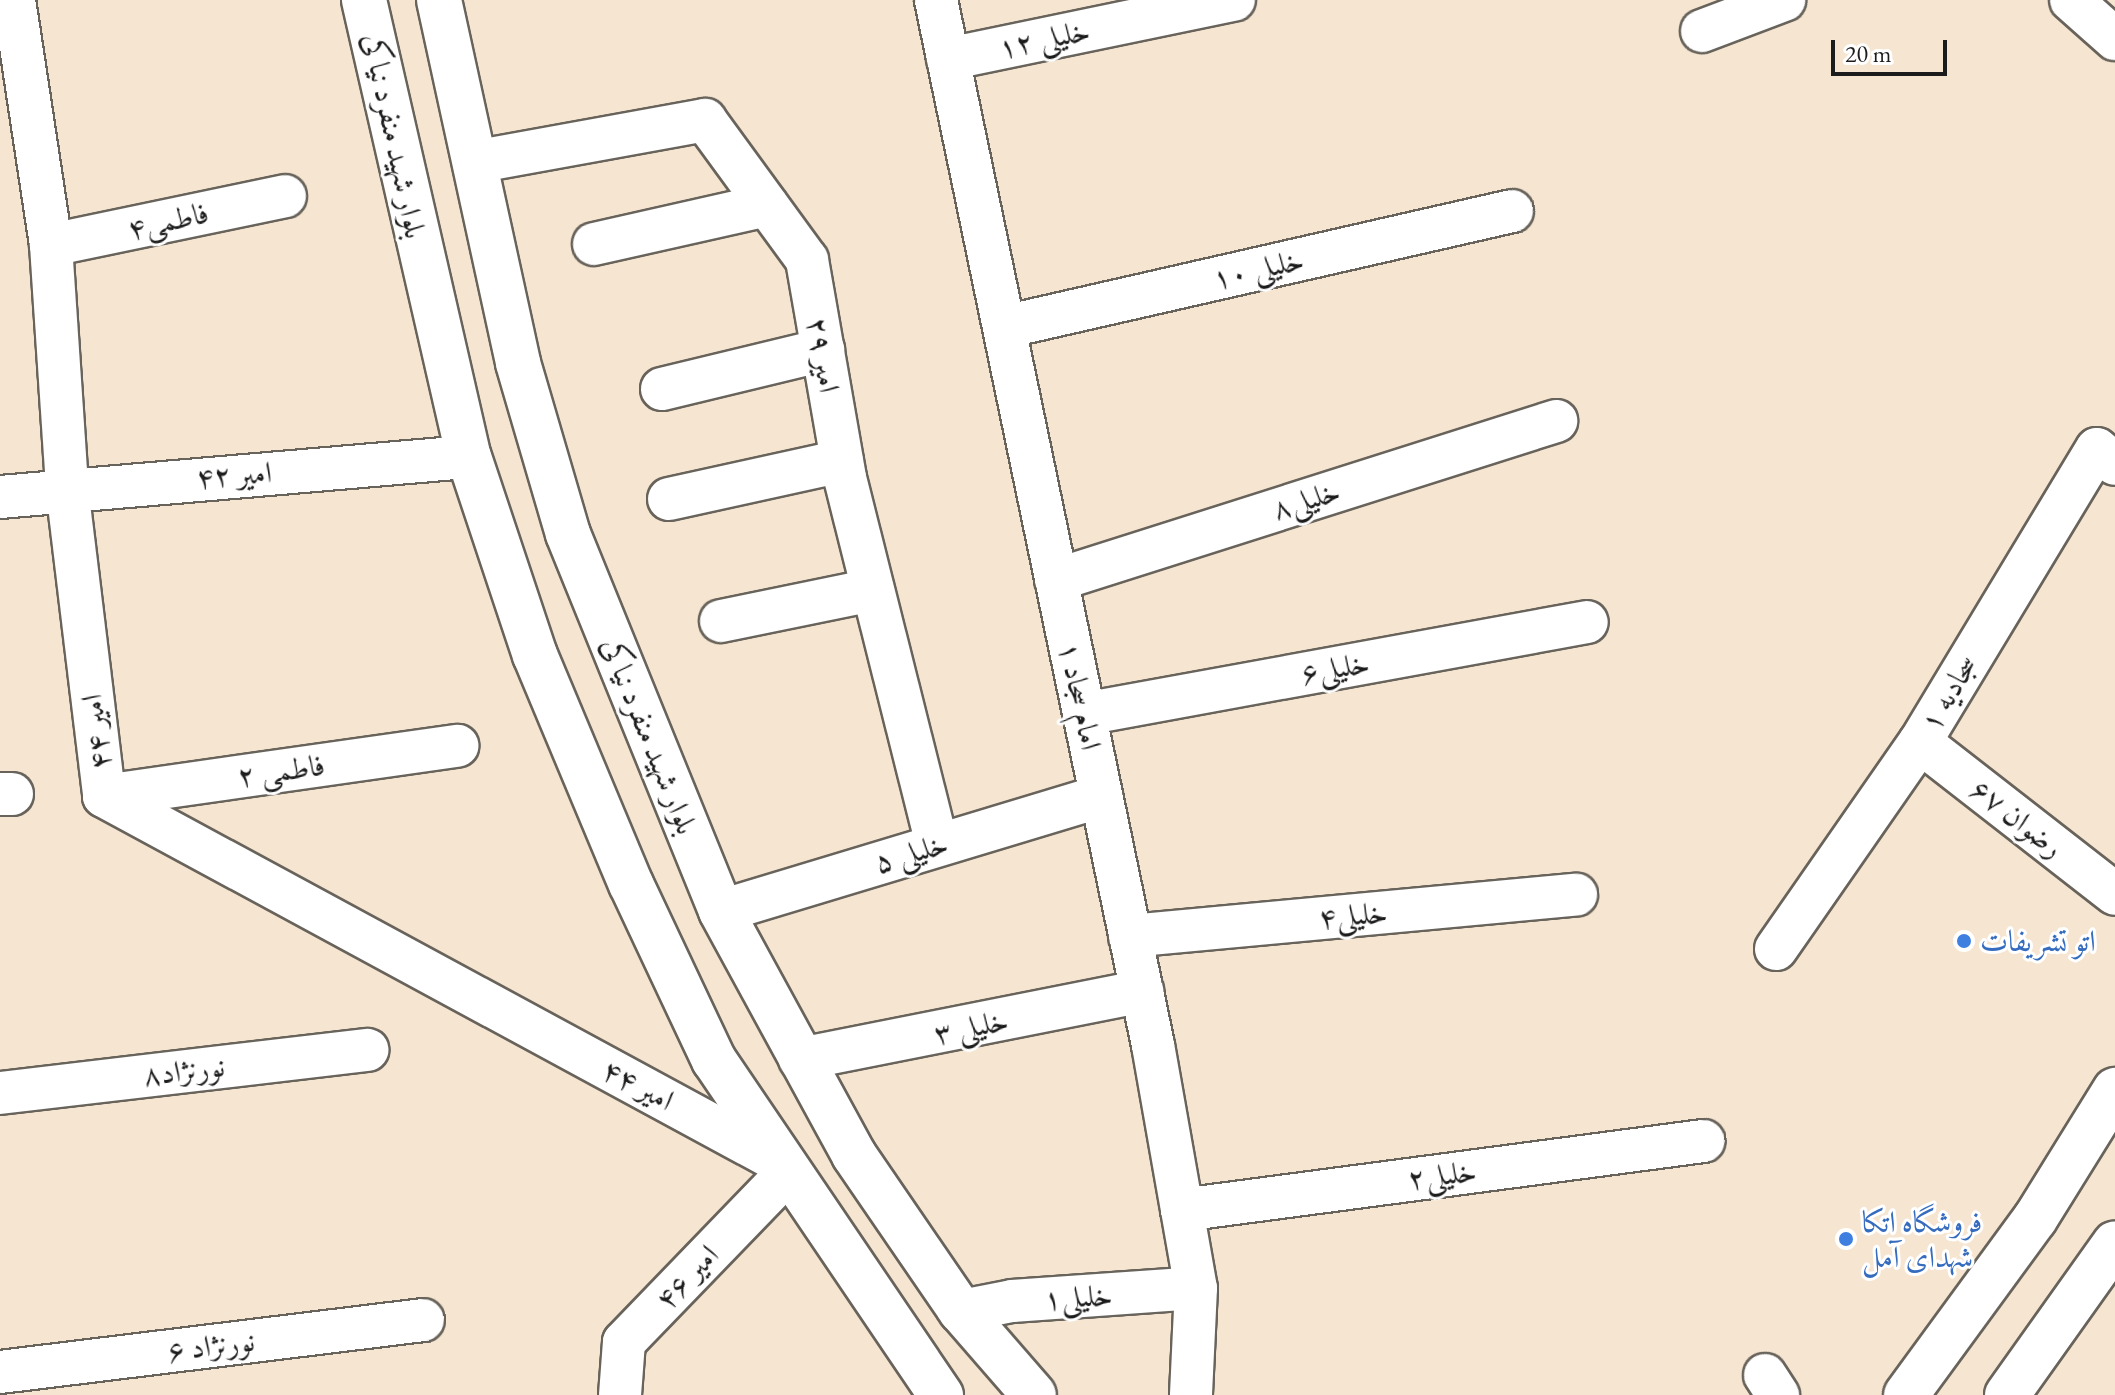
<!DOCTYPE html>
<meta charset="utf-8">
<style>
body{margin:0}
#map{position:relative;width:2115px;height:1395px;overflow:hidden;background:#f6e6d1;font-family:"EB Garamond",Amiri,serif}
div>[style]{position:absolute}
.roads{filter:drop-shadow(2px 0 #68635b) drop-shadow(-2px 0 #68635b) drop-shadow(0 2px #68635b) drop-shadow(0 -2px #68635b)}
.minor>*{height:42px;margin:-21px;padding:0 21px;transform-origin:21px;border-radius:21px;background:#fff}
.major>*{height:44px;margin:-22px;padding:0 22px;transform-origin:22px;border-radius:22px;background:#fff}
.dots>*{width:22px;height:22px;translate:-50% -50%;box-sizing:border-box;border:4px solid #fff;border-radius:50%}
span{translate:-50% -50%;white-space:nowrap;text-align:center;line-height:1.15;-webkit-text-stroke:6px #fff;paint-order:stroke}
.street-label{font-size:30px;color:#1c1c1c}
.shop-label{font-size:30px;color:#366cbe}
.left{translate:0 -50%;text-align:left}
.scale{position:absolute;left:1831px;top:40px;width:116px;height:36px;box-sizing:border-box;border:4px solid #1c1c1c;border-top:0;padding-left:10px;font-size:24px;line-height:28px;white-space:nowrap;color:#1c1c1c;-webkit-text-stroke:6px #fff;paint-order:stroke}
</style>
<div id="map">
<div class="roads">
<div class="minor">
<i style="left:14px;top:0;width:248px;rotate:81.4deg"></i>
<i style="left:51px;top:245px;width:244px;rotate:86.2deg"></i>
<i style="left:67px;top:488px;width:310px;rotate:83.1deg"></i>
<i style="left:936px;top:0;width:1067px;rotate:78.27deg"></i>
<i style="left:1153px;top:1045px;width:247px;rotate:80deg"></i>
<i style="left:1196px;top:1288px;width:107px;rotate:92.7deg"></i>
<i style="left:2071px;top:0;width:59px;rotate:41.6deg"></i>
<i style="left:1702px;top:31px;width:88px;rotate:-20.7deg"></i>
<i style="left:948px;top:59px;width:292px;rotate:-11.7deg"></i>
<i style="left:474px;top:162px;width:235px;rotate:-10.3deg"></i>
<i style="left:705px;top:120px;width:173px;rotate:53.9deg"></i>
<i style="left:807px;top:260px;width:221px;rotate:80.1deg"></i>
<i style="left:845px;top:478px;width:378px;rotate:75.9deg"></i>
<i style="left:594px;top:244px;width:177px;rotate:-12.7deg"></i>
<i style="left:51px;top:245px;width:239px;rotate:-11.8deg"></i>
<i style="left:1004px;top:327px;width:521px;rotate:-12.86deg"></i>
<i style="left:662px;top:389px;width:166px;rotate:-13.6deg"></i>
<i style="left:0;top:497px;width:471px;rotate:-4.9deg"></i>
<i style="left:669px;top:499px;width:177px;rotate:-12.4deg"></i>
<i style="left:1056px;top:580px;width:525px;rotate:-17.64deg"></i>
<i style="left:721px;top:621px;width:154px;rotate:-11.6deg"></i>
<i style="left:1084px;top:714px;width:511px;rotate:-10.36deg"></i>
<i style="left:1920px;top:742px;width:247px;rotate:37.9deg"></i>
<i style="left:0;top:794px;width:12px"></i>
<i style="left:104px;top:796px;width:769px;rotate:28.43deg"></i>
<i style="left:104px;top:796px;width:357px;rotate:-8.1deg"></i>
<i style="left:721px;top:911px;width:397px;rotate:-16.8deg"></i>
<i style="left:1130px;top:936px;width:448px;rotate:-5.3deg"></i>
<i style="left:1776px;top:949px;width:252px;rotate:-55.2deg"></i>
<i style="left:1920px;top:742px;width:342px;rotate:-58.9deg"></i>
<i style="left:2097px;top:449px;width:23px;rotate:40deg"></i>
<i style="left:800px;top:1059px;width:349px;rotate:-11.2deg"></i>
<i style="left:0;top:1093px;width:370px;rotate:-6.7deg"></i>
<i style="left:1182px;top:1210px;width:526px;rotate:-7.54deg"></i>
<i style="left:961px;top:1311px;width:52px;rotate:-11.1deg"></i>
<i style="left:1012px;top:1301px;width:184px;rotate:-4deg"></i>
<i style="left:0;top:1372px;width:426px;rotate:-7deg"></i>
<i style="left:1765px;top:1375px;width:24px;rotate:57deg"></i>
<i style="left:620px;top:1395px;width:53px;rotate:-85.7deg"></i>
<i style="left:624px;top:1342px;width:233px;rotate:-46deg"></i>
</div>
<div class="major">
<i style="left:364px;top:0;width:469px;rotate:77.1deg"></i>
<i style="left:469px;top:457px;width:209px;rotate:71.6deg"></i>
<i style="left:535px;top:655px;width:248px;rotate:67.3deg"></i>
<i style="left:631px;top:884px;width:195px;rotate:64.8deg"></i>
<i style="left:714px;top:1060px;width:405px;rotate:55.9deg"></i>
<i style="left:439px;top:0;width:371px;rotate:77.7deg"></i>
<i style="left:518px;top:363px;width:178px;rotate:73.7deg"></i>
<i style="left:568px;top:534px;width:407px;rotate:67.9deg"></i>
<i style="left:721px;top:911px;width:278px;rotate:61.4deg"></i>
<i style="left:854px;top:1155px;width:189px;rotate:55.6deg"></i>
<i style="left:961px;top:1311px;width:111px;rotate:49deg"></i>
<i style="left:1906px;top:1395px;width:218px;rotate:-53.8deg"></i>
<i style="left:2035px;top:1219px;width:152px;rotate:-58.2deg"></i>
<i style="left:2007px;top:1395px;width:186px;rotate:-54.6deg"></i>
</div>
</div>
<div class="dots">
<i style="left:1964px;top:941px;background:#3f7fe0"></i>
<i style="left:1846px;top:1239px;background:#3f7fe0"></i>
</div>
<div class="street-label">
<span style="left:1044px;top:39px;rotate:-12deg">خلیلی ۱۲</span>
<span style="left:394px;top:136px;rotate:78deg">بلوار شهید منفرد نیاکی</span>
<span style="left:168px;top:221px;rotate:-12deg">فاطمی۴</span>
<span style="left:1258px;top:269px;rotate:-13deg">خلیلی ۱۰</span>
<span style="left:823px;top:355px;rotate:80deg">امیر ۲۹</span>
<span style="left:234px;top:475px;rotate:-4deg">امیر ۴۲</span>
<span style="left:1306px;top:500px;rotate:-18deg">خلیلی۸</span>
<span style="left:1335px;top:668px;rotate:-10deg">خلیلی۶</span>
<span style="left:1949px;top:693px;rotate:-59deg">سجادیه ۱</span>
<span style="left:1080px;top:696px;rotate:78deg">امام سجاد ۱</span>
<span style="left:96px;top:732px;rotate:-97deg">امیر ۴۴</span>
<span style="left:649px;top:736px;rotate:68deg">بلوار شهید منفرد نیاکی</span>
<span style="left:281px;top:771px;rotate:-8deg">فاطمی ۲</span>
<span style="left:2017px;top:818px;rotate:38deg">رضوان ۶۷</span>
<span style="left:911px;top:853px;rotate:-17deg">خلیلی ۵</span>
<span style="left:1353px;top:915px;rotate:-5deg">خلیلی۴</span>
<span style="left:971px;top:1027px;rotate:-12deg">خلیلی ۳</span>
<span style="left:184px;top:1071px;rotate:-7deg">نورنژاد۸</span>
<span style="left:638px;top:1085px;rotate:28deg">امیر ۴۴</span>
<span style="left:1442px;top:1175px;rotate:-8deg">خلیلی۲</span>
<span style="left:687px;top:1277px;rotate:-46deg">امیر ۴۶</span>
<span style="left:1078px;top:1297px;rotate:-4deg">خلیلی۱</span>
<span style="left:211px;top:1346px;rotate:-7deg">نورنژاد ۶</span>
</div>
<div class="shop-label">
<span class="left" style="left:1980px;top:941px">اتو تشریفات</span>
<span class="left" style="left:1862px;top:1239px">فروشگاه اتکا<br>شهدای آمل</span>
</div>
<div class="scale">20 m</div>
</div>
